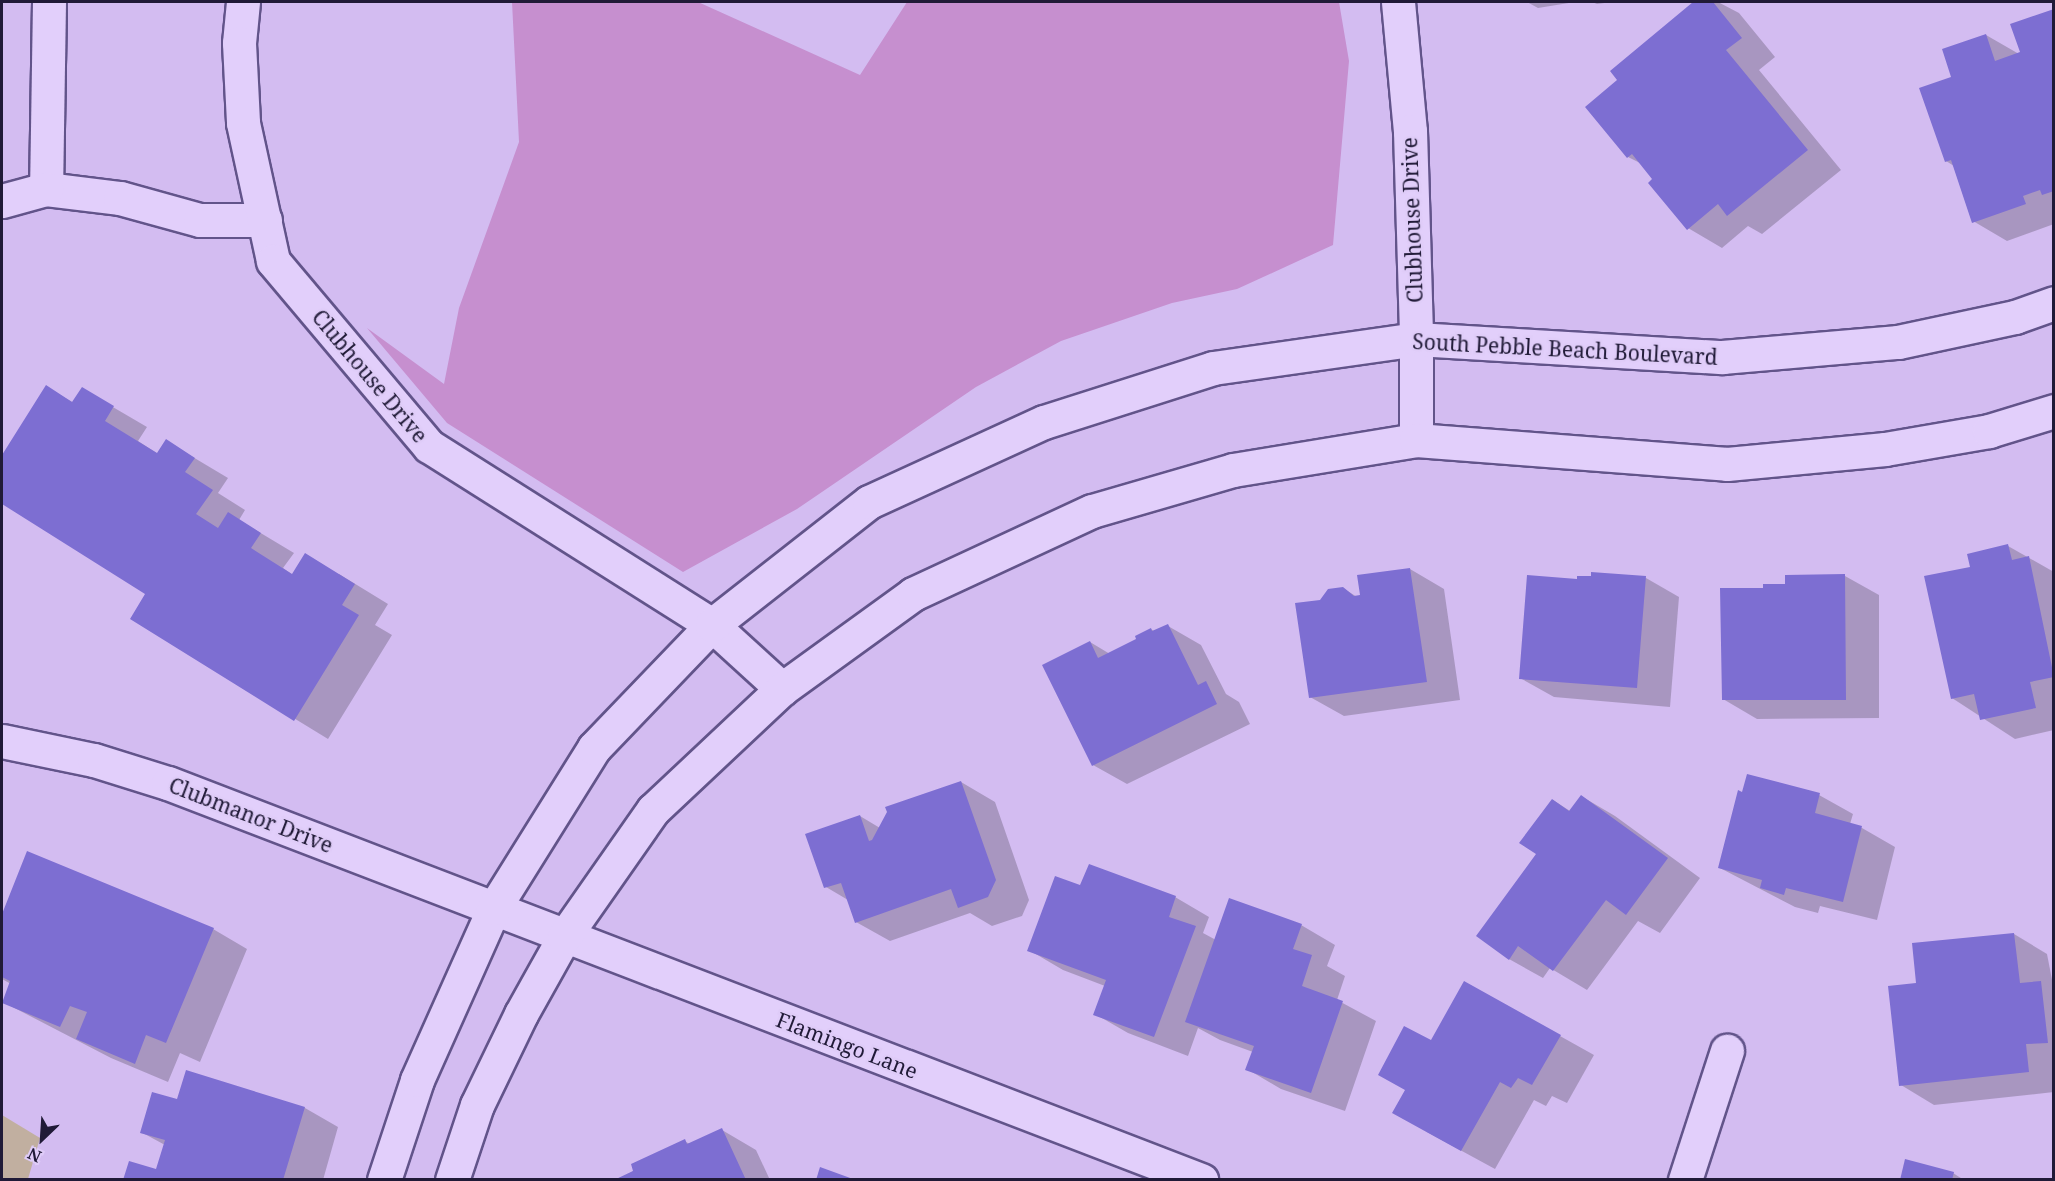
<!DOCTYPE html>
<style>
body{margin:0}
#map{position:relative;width:2055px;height:1181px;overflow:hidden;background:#d3bcf1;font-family:"Noto Serif",serif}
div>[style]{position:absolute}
.green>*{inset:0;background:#c68fcf}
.water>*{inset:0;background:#c1afa0}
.shadow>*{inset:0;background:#0003}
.building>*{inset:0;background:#7d6ed2}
.roads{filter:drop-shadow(2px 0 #62548a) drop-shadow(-2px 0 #62548a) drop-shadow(0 2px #62548a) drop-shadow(0 -2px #62548a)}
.minor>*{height:33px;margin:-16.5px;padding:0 16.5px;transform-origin:16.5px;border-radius:16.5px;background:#e2cffb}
span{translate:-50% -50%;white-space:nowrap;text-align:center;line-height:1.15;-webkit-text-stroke:5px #dfccf8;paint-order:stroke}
.street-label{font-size:21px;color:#201a37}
.frame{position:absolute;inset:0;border:3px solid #201a37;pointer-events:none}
.north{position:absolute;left:12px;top:1109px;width:60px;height:60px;-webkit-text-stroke:4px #dfccf8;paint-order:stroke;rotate:205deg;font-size:16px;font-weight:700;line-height:24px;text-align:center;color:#201a37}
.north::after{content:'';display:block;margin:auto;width:21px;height:27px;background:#201a37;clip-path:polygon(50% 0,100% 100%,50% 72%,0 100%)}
</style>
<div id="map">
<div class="green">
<i style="clip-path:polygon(512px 2px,698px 2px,860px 75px,907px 2px,1339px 2px,1349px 61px,1333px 245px,1237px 289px,1172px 303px,1061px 341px,976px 387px,797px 509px,683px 572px,447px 423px,367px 328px,444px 384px,459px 308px,519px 142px)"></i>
</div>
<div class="water">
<i style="clip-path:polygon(2px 1115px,40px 1138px,28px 1179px,2px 1179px)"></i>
</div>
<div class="shadow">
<i style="clip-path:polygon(1527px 2px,1575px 2px,1538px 8px)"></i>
<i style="clip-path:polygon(1592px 2px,1612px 2px,1597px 4px)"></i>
<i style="clip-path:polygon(1696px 2px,1718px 2px,1739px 13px,1775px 57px,1759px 70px,1841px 170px,1762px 234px,1748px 226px,1722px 248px,1688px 228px,1642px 164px,1628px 157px,1620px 80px,1612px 71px)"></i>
<i style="clip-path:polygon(2054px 11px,2054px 224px,2007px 241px,1973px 221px,1954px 166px,1946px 161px,1953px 78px,1986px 35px,2019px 54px)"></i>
<i style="clip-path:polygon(46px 387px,74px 403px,82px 389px,147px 427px,138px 441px,158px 454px,166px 441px,228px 478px,218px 493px,245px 510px,239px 520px,294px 553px,283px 568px,293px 575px,339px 574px,388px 604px,375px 625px,392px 635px,328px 739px,132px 619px,147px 594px,2px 502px,2px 457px)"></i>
<i style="clip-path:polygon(2008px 546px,2054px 572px,2054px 730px,2015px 739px,1952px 698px,1972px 568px)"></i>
<i style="clip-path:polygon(1410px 569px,1444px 589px,1460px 700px,1344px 716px,1310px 697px,1321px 601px,1343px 588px,1357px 597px)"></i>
<i style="clip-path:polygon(1845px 576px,1879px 595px,1879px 718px,1757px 719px,1723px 699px,1764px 589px)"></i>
<i style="clip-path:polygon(1646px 578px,1679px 597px,1670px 707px,1554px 697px,1520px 678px,1578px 580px)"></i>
<i style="clip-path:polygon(1168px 626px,1201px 645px,1226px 694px,1239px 702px,1250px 724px,1127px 784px,1093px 765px,1090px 642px,1110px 654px,1138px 640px,1151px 629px,1155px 632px)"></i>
<i style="clip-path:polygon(961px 782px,995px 802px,1029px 900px,1022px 916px,992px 926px,970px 913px,890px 941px,856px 922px,848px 900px,826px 887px,860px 816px,880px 828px)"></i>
<i style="clip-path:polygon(1819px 795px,1853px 814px,1850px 824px,1862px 828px,1895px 847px,1877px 920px,1820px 906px,1818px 913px,1795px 907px,1720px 868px)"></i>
<i style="clip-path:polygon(1581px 796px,1615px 816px,1700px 878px,1660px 933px,1638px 921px,1587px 990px,1550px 968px,1543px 978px,1509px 959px,1553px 800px,1570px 811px)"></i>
<i style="clip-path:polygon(28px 853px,213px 929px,247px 949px,200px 1062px,180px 1053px,168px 1082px,111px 1058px,3px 1002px,11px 984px,2px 979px,2px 917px)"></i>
<i style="clip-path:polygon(1081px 886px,1175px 897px,1209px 917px,1203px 933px,1216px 940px,1301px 925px,1335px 945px,1327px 966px,1345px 976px,1337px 1000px,1376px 1021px,1345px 1111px,1281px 1089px,1247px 1069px,1253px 1052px,1220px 1040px,1198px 1028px,1188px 1056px,1128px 1033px,1095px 1014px,1105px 986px,1063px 970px,1029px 950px)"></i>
<i style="clip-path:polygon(2014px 934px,2047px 954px,2054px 990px,2054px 1092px,1934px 1105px,1901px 1085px,1917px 985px)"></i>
<i style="clip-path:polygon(1560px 1036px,1594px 1055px,1567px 1103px,1552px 1096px,1546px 1106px,1534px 1100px,1495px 1169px,1427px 1132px,1431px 1042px)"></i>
<i style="clip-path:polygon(187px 1072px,305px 1108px,338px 1127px,323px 1180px,125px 1180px,157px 1171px,165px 1145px,141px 1132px,178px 1101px)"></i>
<i style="clip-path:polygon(722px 1130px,756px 1150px,770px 1180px,618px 1180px,684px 1141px,690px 1144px)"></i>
<i style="clip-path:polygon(1953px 1173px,1964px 1180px,1901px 1180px)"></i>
</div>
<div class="building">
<i style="clip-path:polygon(1693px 2px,1713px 2px,1742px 38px,1726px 50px,1808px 150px,1727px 216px,1718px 204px,1687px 230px,1648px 183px,1652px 179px,1632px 154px,1627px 158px,1585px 107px,1617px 80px,1610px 71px)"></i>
<i style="clip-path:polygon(2054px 9px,2054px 191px,2042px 195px,2040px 190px,2023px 196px,2026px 204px,1972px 223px,1951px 160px,1945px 162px,1919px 88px,1951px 77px,1942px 49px,1986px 34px,1995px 61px,2020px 52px,2010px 24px)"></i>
<i style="clip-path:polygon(46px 385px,72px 402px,82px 387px,114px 406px,105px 421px,157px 453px,166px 439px,195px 458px,185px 472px,213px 490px,196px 514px,218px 528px,228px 512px,261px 533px,251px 548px,292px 574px,305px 553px,355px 584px,342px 605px,359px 615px,294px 721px,130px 619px,145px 594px,2px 504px,2px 455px)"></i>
<i style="clip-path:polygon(2008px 544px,2012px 560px,2029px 556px,2054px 677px,2030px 682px,2036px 708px,1980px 720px,1974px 694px,1951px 699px,1924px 576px,1970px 567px,1967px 554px)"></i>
<i style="clip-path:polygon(1410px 568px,1427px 682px,1309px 698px,1295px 603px,1320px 600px,1328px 589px,1343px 587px,1354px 596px,1360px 595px,1357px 575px)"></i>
<i style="clip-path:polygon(1591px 572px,1646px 576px,1637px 688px,1519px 679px,1527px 575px,1577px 579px,1577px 576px,1591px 576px)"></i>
<i style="clip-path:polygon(1845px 574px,1846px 700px,1722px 700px,1720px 588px,1763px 588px,1763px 584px,1785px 584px,1785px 575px)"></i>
<i style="clip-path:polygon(1168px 624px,1198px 685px,1206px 681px,1217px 704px,1092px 766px,1042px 665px,1090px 641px,1098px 658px,1136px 639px,1135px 636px,1151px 628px,1152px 631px)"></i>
<i style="clip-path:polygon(1747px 774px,1820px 793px,1815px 813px,1862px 826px,1843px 902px,1786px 888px,1784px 895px,1760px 888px,1762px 880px,1718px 868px,1738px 790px,1742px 792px)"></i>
<i style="clip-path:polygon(961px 781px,996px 880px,988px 897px,958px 908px,951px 889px,855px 923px,841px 883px,824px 888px,805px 834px,860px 815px,869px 841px,872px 840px,887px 812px,885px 807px)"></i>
<i style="clip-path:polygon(1581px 795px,1668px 858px,1626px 915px,1606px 900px,1553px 971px,1518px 946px,1509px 960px,1476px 936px,1536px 854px,1519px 843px,1552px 799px,1569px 811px)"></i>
<i style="clip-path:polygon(27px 851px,214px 928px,166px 1043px,146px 1035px,135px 1064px,76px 1039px,87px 1012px,70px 1006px,60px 1027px,2px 1003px,10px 981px,2px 977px,2px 914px)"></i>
<i style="clip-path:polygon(1089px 864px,1176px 896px,1169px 917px,1196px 926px,1154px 1037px,1093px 1015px,1106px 980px,1027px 951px,1055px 876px,1080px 885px)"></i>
<i style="clip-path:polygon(1229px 898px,1302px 924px,1293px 949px,1312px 955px,1302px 986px,1343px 1001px,1311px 1093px,1245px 1070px,1254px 1046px,1185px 1022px)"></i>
<i style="clip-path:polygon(2014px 933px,2020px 983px,2041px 981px,2048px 1043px,2026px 1044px,2029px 1072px,1899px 1086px,1888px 986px,1916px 983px,1912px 943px)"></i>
<i style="clip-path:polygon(1464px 981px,1561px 1035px,1532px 1085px,1518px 1078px,1511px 1088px,1500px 1082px,1461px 1151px,1392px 1113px,1405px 1090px,1378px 1075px,1404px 1026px,1431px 1040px)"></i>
<i style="clip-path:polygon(186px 1070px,305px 1107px,283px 1180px,123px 1180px,129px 1161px,156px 1169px,165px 1140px,140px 1133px,152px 1092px,177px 1099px)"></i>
<i style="clip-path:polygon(722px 1128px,746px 1180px,614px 1180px,633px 1171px,631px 1164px,685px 1139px,687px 1144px)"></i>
<i style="clip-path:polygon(1905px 1159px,1954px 1172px,1952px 1180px,1900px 1180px)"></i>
<i style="clip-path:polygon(820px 1167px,853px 1179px,853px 1180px,816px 1180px)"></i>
</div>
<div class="roads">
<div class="minor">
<i style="left:49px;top:2px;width:187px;rotate:90.9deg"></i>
<i style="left:46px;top:189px;width:75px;rotate:6.9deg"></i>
<i style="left:120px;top:198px;width:83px;rotate:15.4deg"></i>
<i style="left:200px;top:220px;width:65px"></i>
<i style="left:243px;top:2px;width:41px;rotate:95.6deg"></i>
<i style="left:239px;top:43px;width:80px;rotate:87.1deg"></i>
<i style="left:243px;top:123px;width:141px;rotate:77.7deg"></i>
<i style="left:273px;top:261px;width:242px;rotate:49.9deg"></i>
<i style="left:429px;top:446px;width:335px;rotate:32.3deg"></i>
<i style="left:712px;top:625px;width:95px;rotate:42.4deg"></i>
<i style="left:1398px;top:2px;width:130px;rotate:84.7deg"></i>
<i style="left:1410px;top:131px;width:208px;rotate:88.3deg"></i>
<i style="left:1416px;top:339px;width:101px;rotate:90deg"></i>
<i style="left:2px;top:201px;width:46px;rotate:-15.3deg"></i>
<i style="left:2px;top:741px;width:94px;rotate:11.7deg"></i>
<i style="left:94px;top:760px;width:77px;rotate:17.3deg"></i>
<i style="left:168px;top:783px;width:1107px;rotate:21.02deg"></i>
<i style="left:384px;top:1180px;width:105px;rotate:-71.7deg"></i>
<i style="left:417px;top:1080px;width:188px;rotate:-65.9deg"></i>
<i style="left:494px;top:908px;width:189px;rotate:-58deg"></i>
<i style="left:594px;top:748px;width:170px;rotate:-46.2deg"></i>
<i style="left:712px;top:625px;width:199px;rotate:-38.1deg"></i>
<i style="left:869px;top:502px;width:192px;rotate:-24.6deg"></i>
<i style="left:1044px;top:422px;width:177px;rotate:-17.7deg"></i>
<i style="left:1213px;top:368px;width:205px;rotate:-8.1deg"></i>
<i style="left:1416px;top:339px;width:307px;rotate:3.4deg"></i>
<i style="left:1722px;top:357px;width:177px;rotate:-4.9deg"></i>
<i style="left:1898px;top:342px;width:120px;rotate:-12.1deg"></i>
<i style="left:2015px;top:317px;width:41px;rotate:-19.7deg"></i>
<i style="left:452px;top:1180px;width:79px;rotate:-71.6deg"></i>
<i style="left:477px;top:1105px;width:101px;rotate:-64.2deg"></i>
<i style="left:521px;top:1014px;width:88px;rotate:-60.8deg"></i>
<i style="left:564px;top:937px;width:155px;rotate:-55deg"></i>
<i style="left:653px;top:810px;width:177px;rotate:-43.2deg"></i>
<i style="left:782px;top:689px;width:162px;rotate:-35.9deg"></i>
<i style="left:913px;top:594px;width:197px;rotate:-24.9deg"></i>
<i style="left:1092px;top:511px;width:147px;rotate:-16.2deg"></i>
<i style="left:1233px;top:470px;width:185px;rotate:-9.3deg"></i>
<i style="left:1416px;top:440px;width:312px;rotate:4.4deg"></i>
<i style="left:1727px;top:464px;width:159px;rotate:-5.4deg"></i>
<i style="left:1885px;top:449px;width:106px;rotate:-9.8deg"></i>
<i style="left:1989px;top:431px;width:68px;rotate:-17.1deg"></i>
<i style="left:1685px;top:1180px;width:136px;rotate:-72deg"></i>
</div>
</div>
<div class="street-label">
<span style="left:1412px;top:220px;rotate:-92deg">Clubhouse Drive</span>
<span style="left:1565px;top:349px;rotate:3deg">South Pebble Beach Boulevard</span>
<span style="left:370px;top:376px;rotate:50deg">Clubhouse Drive</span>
<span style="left:251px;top:815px;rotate:21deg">Clubmanor Drive</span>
<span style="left:847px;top:1045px;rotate:21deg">Flamingo Lane</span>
</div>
<div class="frame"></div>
<div class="north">N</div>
</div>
